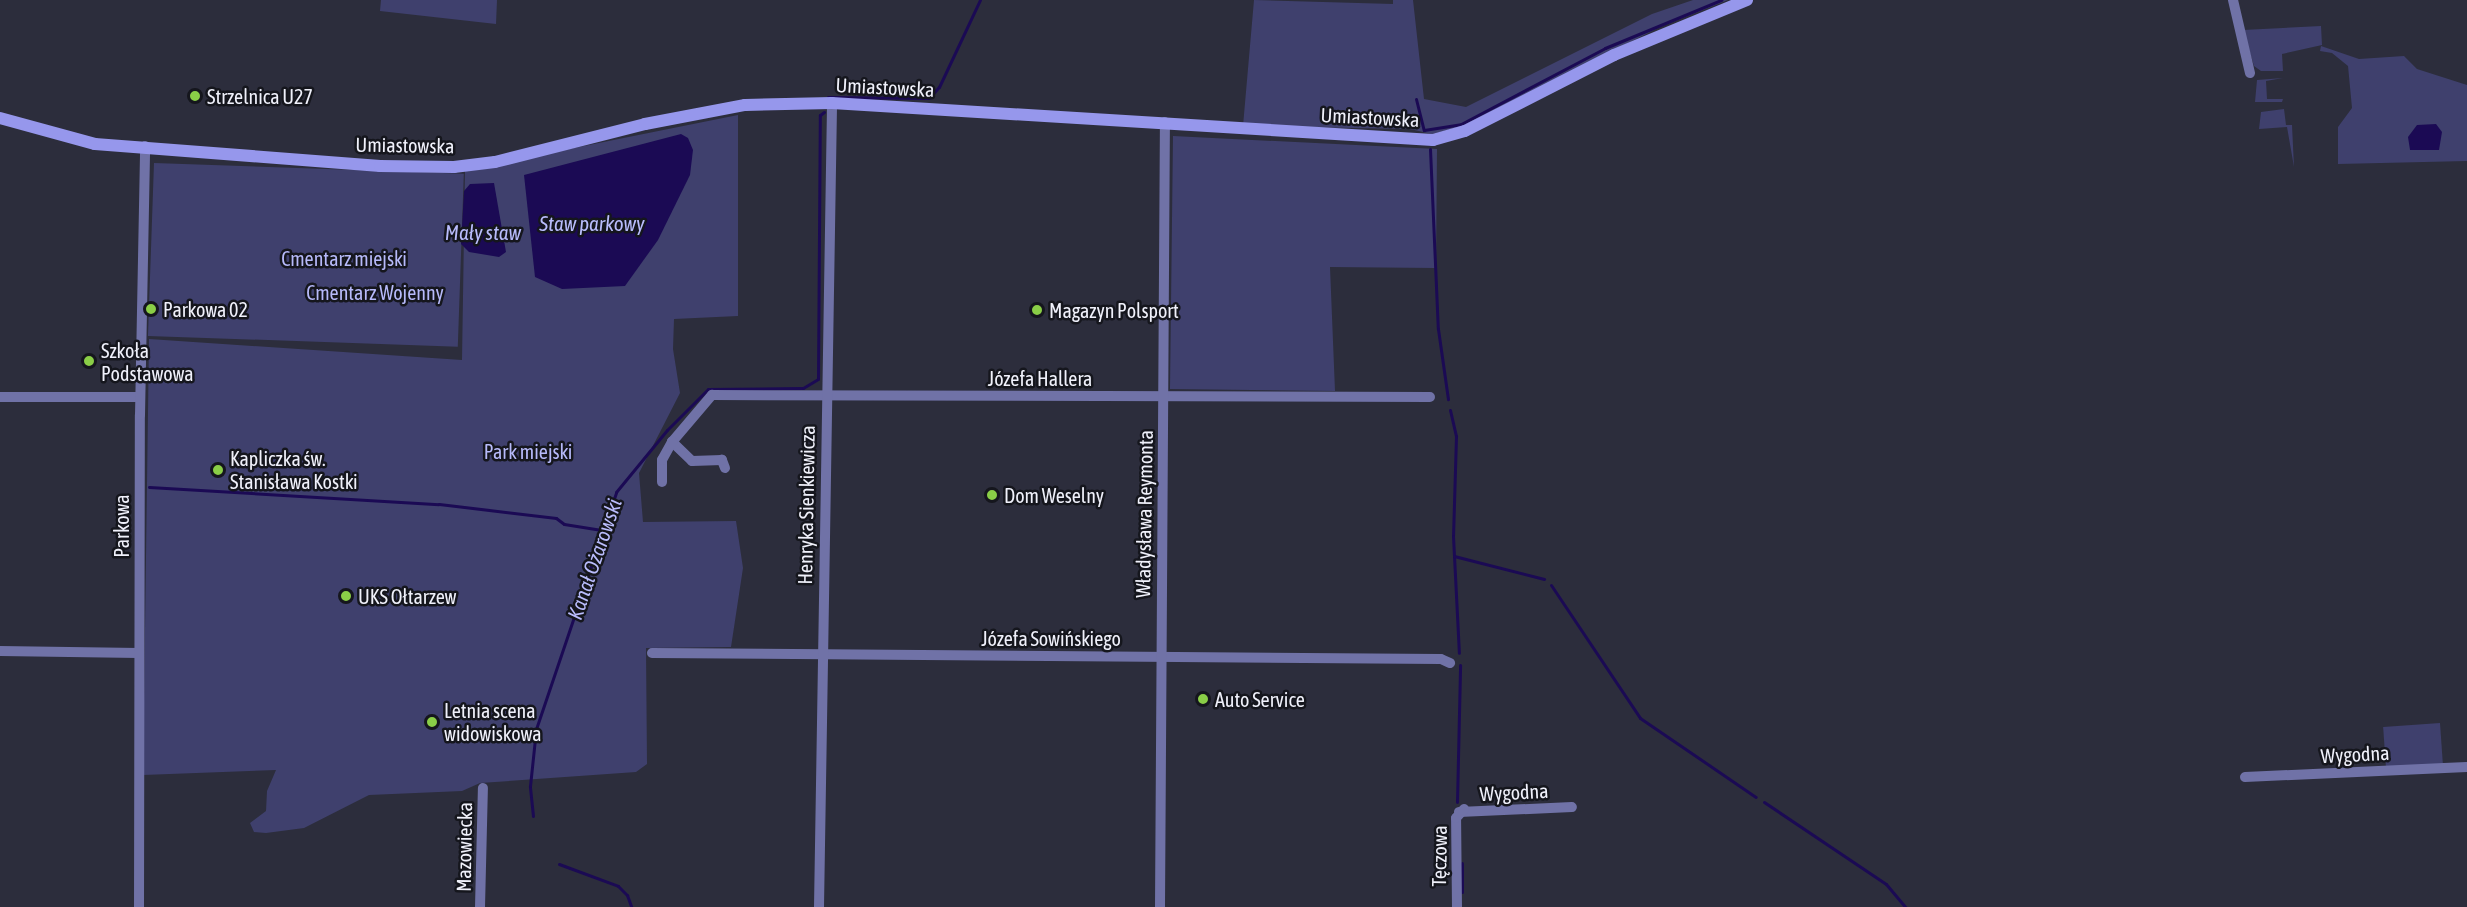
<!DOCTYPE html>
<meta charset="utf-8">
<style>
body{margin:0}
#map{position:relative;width:2467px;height:907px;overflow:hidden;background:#2c2d3c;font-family:"Asap Condensed",sans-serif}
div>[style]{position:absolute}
.green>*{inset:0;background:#3f406d;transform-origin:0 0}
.water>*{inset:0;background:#1b0a54}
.stream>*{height:3px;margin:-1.5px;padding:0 1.5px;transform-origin:1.5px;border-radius:1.5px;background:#1b0a54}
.street>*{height:10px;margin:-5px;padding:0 5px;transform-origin:5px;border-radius:5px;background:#7072a7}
.secondary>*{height:12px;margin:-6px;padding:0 6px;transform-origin:6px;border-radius:6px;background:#9697ec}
.dots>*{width:16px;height:16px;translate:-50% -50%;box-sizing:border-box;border:3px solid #15161d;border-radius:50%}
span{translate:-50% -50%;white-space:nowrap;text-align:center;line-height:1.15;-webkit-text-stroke:5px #15161d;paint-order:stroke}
.street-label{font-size:20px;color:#f0f1fb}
.poi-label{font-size:20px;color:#f0f1fb}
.left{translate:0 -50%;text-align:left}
.park-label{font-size:20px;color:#b7bafa}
.water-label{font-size:21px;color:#b9bcfc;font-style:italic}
</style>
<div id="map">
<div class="green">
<i style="clip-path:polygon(381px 0,497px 0,496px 24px,380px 11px)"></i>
<i style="clip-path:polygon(1254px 0,1393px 4px,1393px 0,1413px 0,1424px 99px,1466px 107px,1652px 14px,1693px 0,1728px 0,1658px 28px,1463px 126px,1432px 134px,1410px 129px,1243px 126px)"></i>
<i style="clip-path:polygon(2321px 26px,2322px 45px,2282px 54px,2283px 71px,2261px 71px,2254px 66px,2243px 30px)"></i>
<i style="clip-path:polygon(2321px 46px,2359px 59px,2404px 56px,2417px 69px,2467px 85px,2467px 161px,2338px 164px,2338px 127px,2352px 108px,2348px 66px,2332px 53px,2320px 51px)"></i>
<i style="clip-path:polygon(2283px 78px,2266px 81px,2267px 99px,2283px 99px,2282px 102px,2255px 102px,2257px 80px)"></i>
<i style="clip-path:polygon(2284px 109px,2286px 125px,2292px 125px,2294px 167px,2287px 127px,2259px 129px,2261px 112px)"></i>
<i style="clip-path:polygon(738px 115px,738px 316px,674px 319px,673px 349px,680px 393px,639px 473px,643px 522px,736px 521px,743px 568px,731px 647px,646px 648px,647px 764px,636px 772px,480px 783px,462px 791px,369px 795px,304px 828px,266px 833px,254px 832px,250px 823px,266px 811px,267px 791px,276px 770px,143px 775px,149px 339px,462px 360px,465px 170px)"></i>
<i style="clip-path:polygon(1173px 136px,1437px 149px,1436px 268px,1330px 267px,1335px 391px,1170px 389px)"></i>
<i style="left:154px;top:163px;width:310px;height:173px;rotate:2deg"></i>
<i style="left:2440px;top:723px;width:43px;height:57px;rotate:86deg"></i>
</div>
<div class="water">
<i style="clip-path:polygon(2436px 124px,2442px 132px,2439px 150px,2410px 150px,2408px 137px,2417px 125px)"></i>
<i style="clip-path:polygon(681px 134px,688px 138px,693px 150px,690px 175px,658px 240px,625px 286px,562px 289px,535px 277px,524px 175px)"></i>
<i style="clip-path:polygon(494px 183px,506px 252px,499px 257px,469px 252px,461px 244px,464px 191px,470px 184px)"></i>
</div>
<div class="stream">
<i style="left:828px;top:97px;width:101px;rotate:0.6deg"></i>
<i style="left:929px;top:98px;width:15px;rotate:-48deg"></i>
<i style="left:939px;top:87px;width:96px;rotate:-64.8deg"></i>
<i style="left:1416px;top:99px;width:32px;rotate:76deg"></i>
<i style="left:1424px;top:130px;width:37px;rotate:-9deg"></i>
<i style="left:1461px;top:124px;width:163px;rotate:-27.8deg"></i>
<i style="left:1605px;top:48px;width:126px;rotate:-22.5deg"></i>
<i style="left:1430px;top:149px;width:180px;rotate:87.5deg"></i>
<i style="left:1438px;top:329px;width:71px;rotate:81.9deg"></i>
<i style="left:1450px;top:410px;width:27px;rotate:77deg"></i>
<i style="left:1456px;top:436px;width:100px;rotate:91.7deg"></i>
<i style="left:1453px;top:536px;width:117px;rotate:87.1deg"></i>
<i style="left:149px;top:487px;width:290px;rotate:3.4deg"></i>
<i style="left:439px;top:504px;width:118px;rotate:6.8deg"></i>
<i style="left:556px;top:518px;width:10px;rotate:37deg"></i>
<i style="left:564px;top:524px;width:38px;rotate:9deg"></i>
<i style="left:1454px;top:556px;width:93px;rotate:14.3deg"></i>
<i style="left:1551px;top:585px;width:160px;rotate:56.2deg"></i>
<i style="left:1640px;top:718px;width:140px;rotate:34.3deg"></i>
<i style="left:1457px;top:802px;width:137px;rotate:-88.7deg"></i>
<i style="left:1764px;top:802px;width:147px;rotate:33.9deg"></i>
<i style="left:1886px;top:884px;width:30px;rotate:50deg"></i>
<i style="left:533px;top:816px;width:30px;rotate:-96deg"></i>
<i style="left:530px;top:786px;width:57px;rotate:-84deg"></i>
<i style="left:536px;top:729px;width:250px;rotate:-71.3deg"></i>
<i style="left:616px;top:492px;width:80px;rotate:-50.6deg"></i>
<i style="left:667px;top:430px;width:58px;rotate:-45deg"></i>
<i style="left:708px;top:389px;width:95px;rotate:-0.6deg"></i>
<i style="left:803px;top:388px;width:17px;rotate:-31deg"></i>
<i style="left:818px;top:379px;width:264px;rotate:-89.6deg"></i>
<i style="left:820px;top:115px;width:5px;rotate:-37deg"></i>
<i style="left:1462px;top:863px;width:29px;rotate:90deg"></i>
<i style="left:559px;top:864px;width:63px;rotate:20.4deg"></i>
<i style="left:618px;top:886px;width:13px;rotate:45deg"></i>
<i style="left:627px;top:895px;width:12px;rotate:70deg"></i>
</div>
<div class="street">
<i style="left:2233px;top:0;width:75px;rotate:76.9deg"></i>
<i style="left:0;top:397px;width:140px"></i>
<i style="left:725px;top:468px;width:9px;rotate:-111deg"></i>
<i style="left:722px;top:460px;width:30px;rotate:178deg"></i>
<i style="left:692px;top:461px;width:28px;rotate:-136deg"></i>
<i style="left:672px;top:442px;width:62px;rotate:-49.6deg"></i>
<i style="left:712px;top:395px;width:718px;rotate:0.16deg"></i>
<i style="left:662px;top:482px;width:22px;rotate:-90deg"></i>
<i style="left:662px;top:460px;width:21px;rotate:-61deg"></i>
<i style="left:0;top:651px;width:139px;rotate:0.8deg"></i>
<i style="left:652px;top:653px;width:789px;rotate:0.44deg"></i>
<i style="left:1441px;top:659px;width:10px;rotate:24deg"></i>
<i style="left:2245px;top:777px;width:222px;rotate:-2.6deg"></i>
<i style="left:1459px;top:812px;width:113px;rotate:-2.5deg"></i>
<i style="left:139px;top:907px;width:492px;rotate:-89.9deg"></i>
<i style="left:140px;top:415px;width:269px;rotate:-88.9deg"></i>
<i style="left:480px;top:907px;width:119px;rotate:-88.6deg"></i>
<i style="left:819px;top:907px;width:804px;rotate:-89.07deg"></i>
<i style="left:1160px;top:907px;width:785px;rotate:-89.64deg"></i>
<i style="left:1457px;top:907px;width:89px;rotate:-90.6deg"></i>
<i style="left:1456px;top:818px;width:12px;rotate:-48deg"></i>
</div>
<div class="secondary">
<i style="left:0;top:118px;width:98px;rotate:15.3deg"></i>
<i style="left:95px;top:144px;width:286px;rotate:4.4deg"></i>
<i style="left:380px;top:166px;width:74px;rotate:0.8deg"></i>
<i style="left:454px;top:167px;width:41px;rotate:-7deg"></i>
<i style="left:495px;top:162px;width:155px;rotate:-14.2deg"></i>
<i style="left:645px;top:124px;width:102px;rotate:-10.8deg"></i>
<i style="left:745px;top:105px;width:87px;rotate:-1.3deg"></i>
<i style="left:832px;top:103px;width:602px;rotate:3.52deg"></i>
<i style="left:1433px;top:140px;width:33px;rotate:-16deg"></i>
<i style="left:1465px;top:131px;width:167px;rotate:-27deg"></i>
<i style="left:1614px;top:55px;width:144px;rotate:-22.5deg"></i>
</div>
<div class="dots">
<i style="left:195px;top:96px;background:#8ace47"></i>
<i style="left:151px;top:309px;background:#8ace47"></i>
<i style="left:1037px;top:310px;background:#8ace47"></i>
<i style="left:89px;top:361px;background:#8ace47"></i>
<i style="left:218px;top:470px;background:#8ace47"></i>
<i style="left:992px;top:495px;background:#8ace47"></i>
<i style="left:346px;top:596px;background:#8ace47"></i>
<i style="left:1203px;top:699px;background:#8ace47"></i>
<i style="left:432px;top:722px;background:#8ace47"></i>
</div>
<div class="street-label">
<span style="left:885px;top:87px;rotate:3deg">Umiastowska</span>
<span style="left:1370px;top:117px;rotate:3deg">Umiastowska</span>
<span style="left:405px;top:145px;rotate:1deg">Umiastowska</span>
<span style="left:1040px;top:378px">Józefa Hallera</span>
<span style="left:806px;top:505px;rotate:-89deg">Henryka Sienkiewicza</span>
<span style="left:1144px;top:514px;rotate:-89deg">Władysława Reymonta</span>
<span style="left:121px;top:526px;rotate:-90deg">Parkowa</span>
<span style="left:1051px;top:638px">Józefa Sowińskiego</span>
<span style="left:2355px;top:754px;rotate:-3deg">Wygodna</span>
<span style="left:1514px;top:792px;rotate:-3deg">Wygodna</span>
<span style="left:464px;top:847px;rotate:-89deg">Mazowiecka</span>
<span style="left:1439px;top:856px;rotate:-89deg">Tęczowa</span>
</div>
<div class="poi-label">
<span class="left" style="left:207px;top:96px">Strzelnica U27</span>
<span class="left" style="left:163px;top:309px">Parkowa 02</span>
<span class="left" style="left:1049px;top:310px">Magazyn Polsport</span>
<span class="left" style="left:101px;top:362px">Szkoła<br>Podstawowa</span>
<span class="left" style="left:230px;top:470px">Kapliczka św.<br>Stanisława Kostki</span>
<span class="left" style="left:1004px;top:495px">Dom Weselny</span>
<span class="left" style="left:358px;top:596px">UKS Ołtarzew</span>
<span class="left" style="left:1215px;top:699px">Auto Service</span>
<span class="left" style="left:444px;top:722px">Letnia scena<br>widowiskowa</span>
</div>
<div class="park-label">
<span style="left:344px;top:258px">Cmentarz miejski</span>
<span style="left:375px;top:292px">Cmentarz Wojenny</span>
<span style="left:528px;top:451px">Park miejski</span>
</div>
<div class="water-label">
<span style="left:592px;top:223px">Staw parkowy</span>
<span style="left:483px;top:232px">Mały staw</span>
<span style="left:594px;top:559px;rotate:-71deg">Kanał Ożarowski</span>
</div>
</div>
